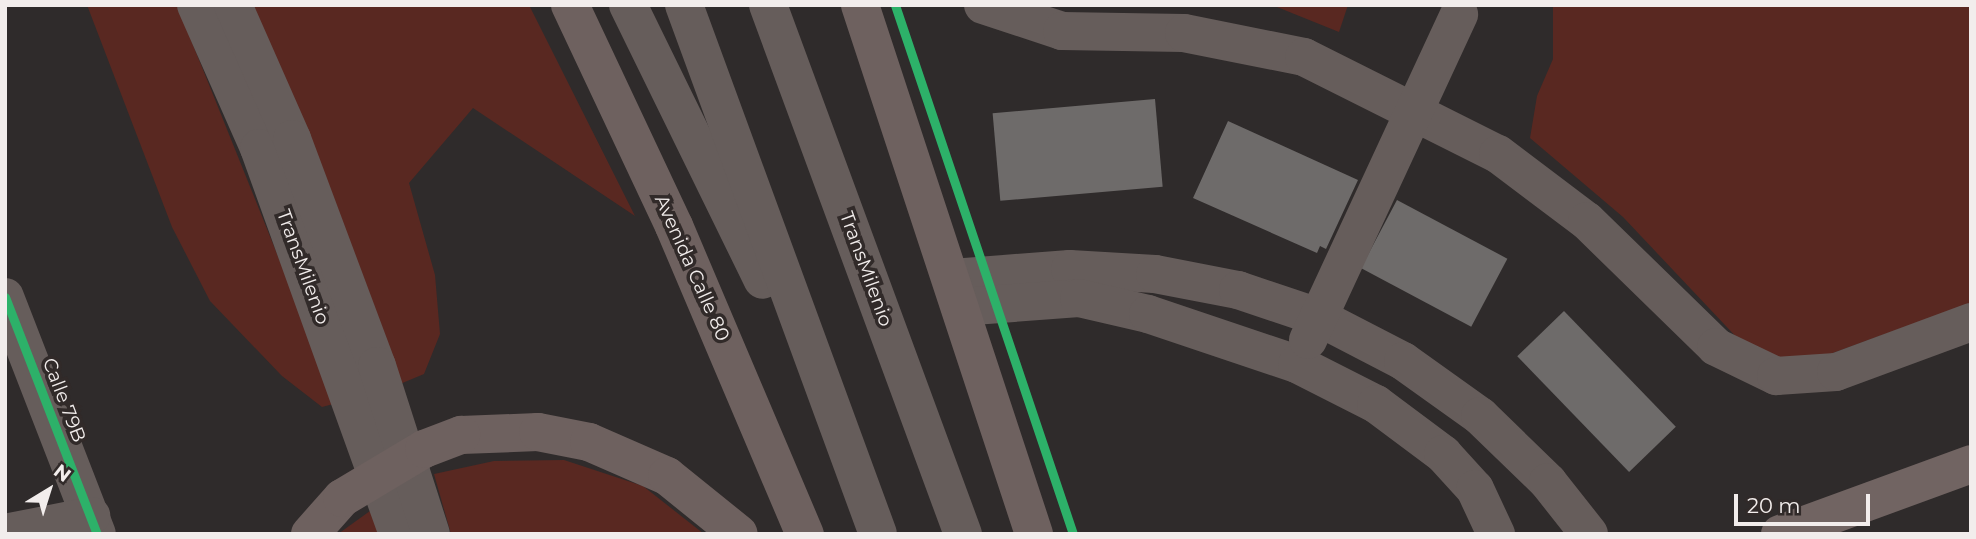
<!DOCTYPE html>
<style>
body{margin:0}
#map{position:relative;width:1976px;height:539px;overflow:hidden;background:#2f2b2b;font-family:Montserrat,sans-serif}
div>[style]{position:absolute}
.green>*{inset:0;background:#592821}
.building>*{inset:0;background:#6e6b6a;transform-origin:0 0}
.minor>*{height:38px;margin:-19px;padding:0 19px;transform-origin:19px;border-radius:19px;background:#665d5b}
.major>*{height:38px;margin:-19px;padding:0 19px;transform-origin:19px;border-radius:19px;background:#716462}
.highway>*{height:38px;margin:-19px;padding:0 19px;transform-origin:19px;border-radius:19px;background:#6e615f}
.highway-bridge>*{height:38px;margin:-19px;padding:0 19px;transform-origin:19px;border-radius:19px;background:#6e615f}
.cycleway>*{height:9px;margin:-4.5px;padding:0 4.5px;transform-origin:4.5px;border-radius:4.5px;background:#2db169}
span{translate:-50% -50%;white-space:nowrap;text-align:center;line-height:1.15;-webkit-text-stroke:7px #312a29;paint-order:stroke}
.street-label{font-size:19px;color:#f2edec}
.frame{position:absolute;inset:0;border:7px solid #f2edec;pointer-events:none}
.north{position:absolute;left:14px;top:455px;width:70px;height:70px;-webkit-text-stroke:5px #312a29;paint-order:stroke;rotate:38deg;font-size:19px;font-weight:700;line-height:28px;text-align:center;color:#f2edec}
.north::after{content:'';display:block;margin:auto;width:24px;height:32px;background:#f2edec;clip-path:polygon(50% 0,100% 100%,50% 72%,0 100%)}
.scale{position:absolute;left:1734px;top:494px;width:136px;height:32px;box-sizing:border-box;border:4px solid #f2edec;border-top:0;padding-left:9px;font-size:21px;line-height:24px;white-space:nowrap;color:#f2edec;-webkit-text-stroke:5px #312a29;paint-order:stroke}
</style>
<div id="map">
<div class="green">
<i style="clip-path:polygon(87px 5px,177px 5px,337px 403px,322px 407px,282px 376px,210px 301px,172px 227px)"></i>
<i style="clip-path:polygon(245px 5px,529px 5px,635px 216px,473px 108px,409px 183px,435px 275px,440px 334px,424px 374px,400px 384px)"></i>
<i style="clip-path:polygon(1272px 5px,1348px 5px,1339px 32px)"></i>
<i style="clip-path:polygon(1553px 5px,1971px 5px,1971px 303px,1819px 358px,1782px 360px,1741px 342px,1623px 217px,1530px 138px,1537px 96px,1553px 59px)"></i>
<i style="clip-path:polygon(564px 460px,643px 486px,704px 534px,451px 534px,434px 474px,494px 461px)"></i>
<i style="clip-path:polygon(370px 511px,379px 534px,338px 534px)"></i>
</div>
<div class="building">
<i style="left:1155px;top:99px;width:88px;height:163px;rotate:85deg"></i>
<i style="clip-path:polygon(1228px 121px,1358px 180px,1326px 249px,1320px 246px,1317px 253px,1193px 198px)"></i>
<i style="left:1397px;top:200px;width:125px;height:77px;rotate:28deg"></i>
<i style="left:1564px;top:311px;width:161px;height:65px;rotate:46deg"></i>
</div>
<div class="minor">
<i style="left:196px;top:5px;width:156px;rotate:66.2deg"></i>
<i style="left:259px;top:148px;width:410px;rotate:70.2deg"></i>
<i style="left:233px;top:5px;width:146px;rotate:66.2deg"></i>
<i style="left:292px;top:139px;width:242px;rotate:69.5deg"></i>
<i style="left:377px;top:366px;width:176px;rotate:72.2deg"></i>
<i style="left:628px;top:5px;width:306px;rotate:63.9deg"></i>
<i style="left:684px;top:5px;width:563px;rotate:69.86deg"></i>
<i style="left:768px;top:5px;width:564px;rotate:69.77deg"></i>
<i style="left:983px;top:5px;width:83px;rotate:18.2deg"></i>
<i style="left:1062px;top:31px;width:122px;rotate:0.9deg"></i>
<i style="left:1184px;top:33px;width:122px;rotate:11.3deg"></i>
<i style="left:1304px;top:57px;width:217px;rotate:26.6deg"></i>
<i style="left:1498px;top:154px;width:111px;rotate:37deg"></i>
<i style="left:1587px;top:221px;width:180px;rotate:44.3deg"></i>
<i style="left:1716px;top:347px;width:67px;rotate:25.8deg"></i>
<i style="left:1776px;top:376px;width:60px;rotate:-3.8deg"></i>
<i style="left:1836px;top:372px;width:144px;rotate:-20.3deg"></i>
<i style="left:952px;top:278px;width:118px;rotate:-4.4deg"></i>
<i style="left:1070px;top:269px;width:85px;rotate:3.4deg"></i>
<i style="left:1155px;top:274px;width:85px;rotate:10.9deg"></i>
<i style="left:1238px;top:290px;width:84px;rotate:18.6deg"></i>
<i style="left:1318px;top:317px;width:96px;rotate:27.4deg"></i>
<i style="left:1403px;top:361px;width:95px;rotate:35.5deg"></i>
<i style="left:1480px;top:416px;width:95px;rotate:44.1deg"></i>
<i style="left:1548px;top:482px;width:66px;rotate:51.7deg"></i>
<i style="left:5px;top:297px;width:254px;rotate:68.8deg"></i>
<i style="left:960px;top:307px;width:119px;rotate:-4.3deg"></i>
<i style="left:1079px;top:298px;width:71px;rotate:13.1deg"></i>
<i style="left:1148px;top:314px;width:157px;rotate:18.6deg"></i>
<i style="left:1297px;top:364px;width:89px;rotate:26.9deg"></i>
<i style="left:1376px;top:404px;width:84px;rotate:36.7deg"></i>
<i style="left:1443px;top:454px;width:47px;rotate:47.6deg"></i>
<i style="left:1475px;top:489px;width:50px;rotate:65deg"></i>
<i style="left:1308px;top:340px;width:359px;rotate:-65.1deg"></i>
<i style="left:5px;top:533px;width:88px;rotate:-11.2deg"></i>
</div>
<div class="major">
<i style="left:1780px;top:534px;width:203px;rotate:-20.1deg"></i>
</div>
<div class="highway">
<i style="left:570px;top:5px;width:244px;rotate:64.8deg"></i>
<i style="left:674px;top:226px;width:335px;rotate:67deg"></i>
<i style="left:860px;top:5px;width:557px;rotate:71.79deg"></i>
<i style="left:461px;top:435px;width:77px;rotate:-2.2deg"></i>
<i style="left:538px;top:432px;width:52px;rotate:11.1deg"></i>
<i style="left:589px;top:442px;width:85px;rotate:23.6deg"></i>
<i style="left:667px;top:476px;width:92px;rotate:38.9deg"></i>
<i style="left:310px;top:534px;width:48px;rotate:-48.4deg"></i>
</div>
<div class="highway-bridge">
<i style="left:342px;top:498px;width:96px;rotate:-30.9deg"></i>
<i style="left:424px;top:449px;width:40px;rotate:-21deg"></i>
</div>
<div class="cycleway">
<i style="left:895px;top:5px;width:558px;rotate:71.4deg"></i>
<i style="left:5px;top:297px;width:254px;rotate:68.8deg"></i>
</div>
<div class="street-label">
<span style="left:303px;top:267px;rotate:70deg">TransMilenio</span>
<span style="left:692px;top:268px;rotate:66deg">Avenida Calle 80</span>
<span style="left:866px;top:269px;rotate:70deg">TransMilenio</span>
<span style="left:64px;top:400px;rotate:69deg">Calle 79B</span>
</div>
<div class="frame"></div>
<div class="north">N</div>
<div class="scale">20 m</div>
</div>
